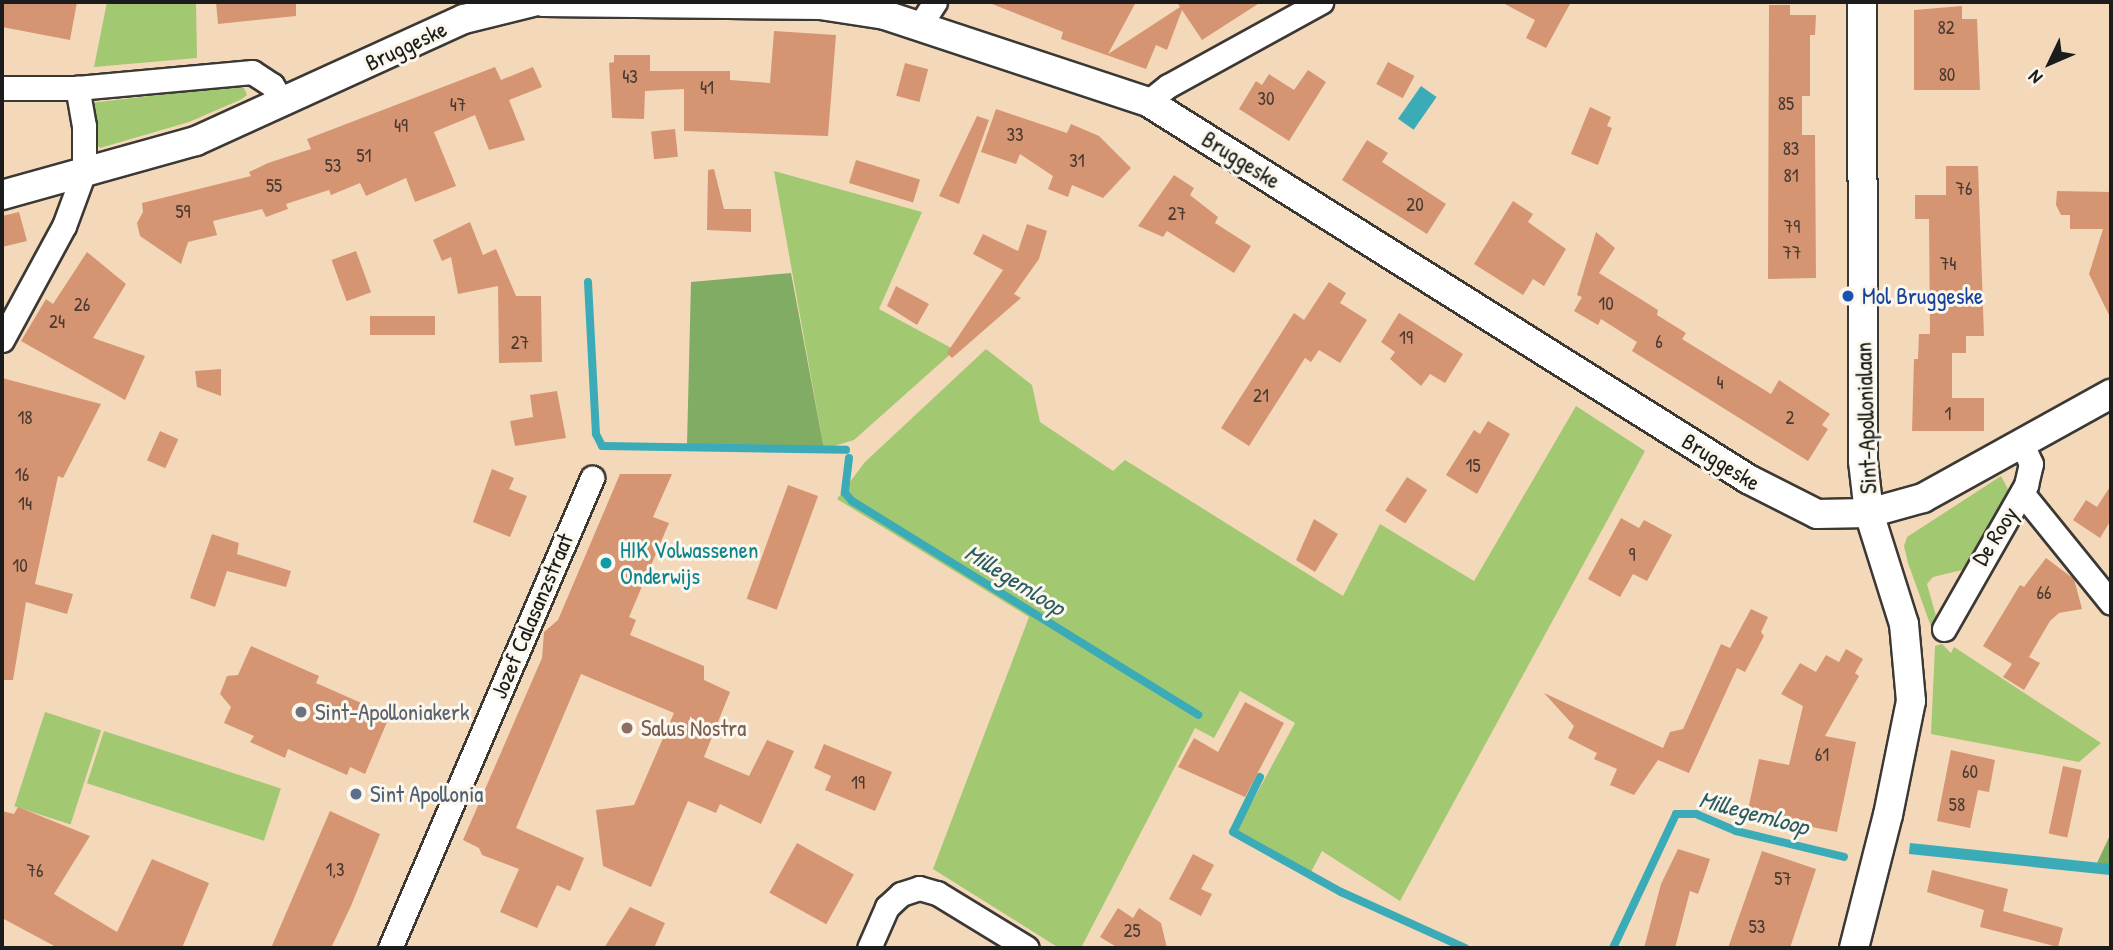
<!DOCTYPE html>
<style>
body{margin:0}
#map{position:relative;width:2113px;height:950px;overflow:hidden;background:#f3d9ba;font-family:"Patrick Hand",sans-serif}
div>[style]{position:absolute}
.green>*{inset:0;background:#a2c872;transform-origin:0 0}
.forest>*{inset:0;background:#81ac64}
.water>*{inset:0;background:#3babb7;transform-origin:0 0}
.stream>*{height:8px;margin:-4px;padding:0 4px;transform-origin:4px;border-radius:4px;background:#3babb7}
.building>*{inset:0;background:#d69572;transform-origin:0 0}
.roads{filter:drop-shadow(2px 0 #3c3834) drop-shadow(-2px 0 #3c3834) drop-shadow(0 2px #3c3834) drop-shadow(0 -2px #3c3834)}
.minor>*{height:23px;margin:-11.5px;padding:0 11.5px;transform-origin:11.5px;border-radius:11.5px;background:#fff}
.tertiary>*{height:28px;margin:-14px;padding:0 14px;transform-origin:14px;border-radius:14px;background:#fff}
.dots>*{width:19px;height:19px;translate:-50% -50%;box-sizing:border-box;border:4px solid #fbf7ec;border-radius:50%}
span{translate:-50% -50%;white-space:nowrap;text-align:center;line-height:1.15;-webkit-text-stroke:6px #fbf7ec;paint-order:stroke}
.number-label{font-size:19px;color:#4a3a32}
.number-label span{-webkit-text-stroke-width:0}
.street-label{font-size:23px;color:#1c1c1c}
.transit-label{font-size:23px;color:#164399}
.left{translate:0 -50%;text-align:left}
.culture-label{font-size:23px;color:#0d838f}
.worship-label{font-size:23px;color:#5b616d}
.education-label{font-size:23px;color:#785e54}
.service-label{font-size:23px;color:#4e5e75}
.water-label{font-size:24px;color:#2a5c62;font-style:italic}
.frame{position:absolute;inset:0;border:4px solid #1c1c1c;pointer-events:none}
.north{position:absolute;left:2015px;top:28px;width:70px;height:70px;-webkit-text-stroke:5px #fbf7ec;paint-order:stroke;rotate:226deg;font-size:19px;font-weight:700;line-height:28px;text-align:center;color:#1c1c1c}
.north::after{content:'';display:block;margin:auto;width:24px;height:32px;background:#1c1c1c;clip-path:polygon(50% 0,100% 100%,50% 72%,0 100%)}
</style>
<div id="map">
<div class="green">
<i style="clip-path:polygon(107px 2px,196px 2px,197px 58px,94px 67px)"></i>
<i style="clip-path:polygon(235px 86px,244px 88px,247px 95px,242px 99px,189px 122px,100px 148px,92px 140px,90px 103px)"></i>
<i style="clip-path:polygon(774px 171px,922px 212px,879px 309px,955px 350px,854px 440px,824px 449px)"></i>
<i style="clip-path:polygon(986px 349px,1032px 385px,1040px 422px,1113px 471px,1125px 460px,1343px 596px,1380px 524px,1474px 581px,1576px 406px,1645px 451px,1400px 901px,1322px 851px,1311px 872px,1237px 830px,1295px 723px,1240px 691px,1214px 738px,1195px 728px,1081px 948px,1059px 948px,933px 869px,1029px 617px,837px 499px,865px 462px)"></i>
<i style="clip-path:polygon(2001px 476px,2010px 493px,1962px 570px,1933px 577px,1927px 584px,1939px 627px,1933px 632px,1908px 563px,1904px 546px,1907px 537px)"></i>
<i style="clip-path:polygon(1942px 644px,1951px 653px,1954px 647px,2101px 743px,2079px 762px,1931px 734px,1935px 646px)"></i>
<i style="left:45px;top:712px;width:59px;height:99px;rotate:18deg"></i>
<i style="left:104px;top:731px;width:186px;height:55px;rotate:18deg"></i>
</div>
<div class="forest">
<i style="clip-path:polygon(791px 273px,824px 449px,687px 445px,691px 282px)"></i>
<i style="clip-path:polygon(2111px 833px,2111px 865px,2097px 863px)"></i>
</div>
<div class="water">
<i style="left:1421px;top:86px;width:19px;height:40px;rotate:35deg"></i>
<i style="left:1910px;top:843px;width:202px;height:11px;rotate:6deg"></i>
</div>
<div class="stream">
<i style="left:588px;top:282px;width:152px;rotate:87deg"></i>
<i style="left:596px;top:434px;width:13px;rotate:63deg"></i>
<i style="left:602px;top:446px;width:244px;rotate:0.9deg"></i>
<i style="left:849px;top:458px;width:35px;rotate:97deg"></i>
<i style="left:845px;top:493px;width:11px;rotate:49deg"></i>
<i style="left:852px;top:501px;width:407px;rotate:31.7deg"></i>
<i style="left:1260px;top:777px;width:61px;rotate:116.1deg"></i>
<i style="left:1233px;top:832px;width:124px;rotate:29.1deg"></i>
<i style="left:1341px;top:892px;width:136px;rotate:24.3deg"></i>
<i style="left:1613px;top:948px;width:148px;rotate:-64.8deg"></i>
<i style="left:1676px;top:814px;width:20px"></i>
<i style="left:1696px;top:814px;width:43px;rotate:23deg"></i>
<i style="left:1736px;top:831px;width:111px;rotate:13.5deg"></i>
</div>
<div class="building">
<i style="clip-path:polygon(2px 2px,77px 2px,70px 40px,2px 27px)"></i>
<i style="clip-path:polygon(216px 2px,296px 2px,296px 16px,218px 24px)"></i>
<i style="clip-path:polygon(987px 2px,1136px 2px,1108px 54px,1180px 7px,1177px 2px,1261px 2px,1202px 40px,1182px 10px,1167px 50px,1156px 45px,1146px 69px,1061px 39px,1063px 32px)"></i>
<i style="clip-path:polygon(1501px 2px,1571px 2px,1546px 48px,1526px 38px,1535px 20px)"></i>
<i style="clip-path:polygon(1769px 5px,1790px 5px,1790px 15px,1816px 15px,1815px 35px,1810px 35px,1810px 96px,1802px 96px,1802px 135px,1815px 135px,1816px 278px,1768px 279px)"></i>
<i style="clip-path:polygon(1962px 6px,1962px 19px,1977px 19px,1980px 90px,1914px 90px,1914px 10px)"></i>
<i style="clip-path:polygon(774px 31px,836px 35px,828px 136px,684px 131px,684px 89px,645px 91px,644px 119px,612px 118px,609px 63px,614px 62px,614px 55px,650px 55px,650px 71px,730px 71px,730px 80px,770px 83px)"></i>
<i style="left:1388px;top:62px;width:30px;height:25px;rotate:28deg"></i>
<i style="left:905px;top:63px;width:24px;height:34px;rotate:15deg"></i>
<i style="clip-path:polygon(495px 67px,501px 80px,533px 67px,542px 87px,509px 100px,525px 140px,489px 150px,475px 115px,434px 132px,456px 186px,415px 202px,406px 178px,366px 196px,360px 183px,331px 195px,329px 190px,286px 204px,288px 209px,266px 217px,262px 209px,213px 221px,217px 235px,188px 242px,181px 264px,140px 236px,137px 223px,143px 212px,142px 203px,251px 176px,249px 172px,268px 163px,311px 149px,307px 139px)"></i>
<i style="clip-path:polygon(1308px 70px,1326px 82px,1289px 141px,1239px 109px,1256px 81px,1262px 85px,1269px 74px,1294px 90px)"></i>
<i style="clip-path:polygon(1590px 107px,1611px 117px,1607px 126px,1612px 128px,1598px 165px,1571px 154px)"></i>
<i style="clip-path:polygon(996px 109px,1067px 133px,1071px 124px,1099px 136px,1131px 168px,1103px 198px,1072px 185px,1068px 197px,1048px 189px,1053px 176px,1020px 154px,1016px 164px,981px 152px)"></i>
<i style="clip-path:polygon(977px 116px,989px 120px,959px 204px,939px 196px)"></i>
<i style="left:675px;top:129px;width:28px;height:24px;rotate:84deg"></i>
<i style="clip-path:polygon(1367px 140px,1388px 153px,1382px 162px,1446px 204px,1427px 234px,1342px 180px)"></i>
<i style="left:856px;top:160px;width:67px;height:24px;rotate:17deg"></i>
<i style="clip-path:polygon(1946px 166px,1978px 166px,1984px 336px,1966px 336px,1966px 353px,1952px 353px,1952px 398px,1984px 398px,1984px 431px,1912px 431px,1914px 359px,1918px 359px,1919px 334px,1930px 334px,1929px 219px,1915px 219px,1915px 195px,1946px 195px)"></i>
<i style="clip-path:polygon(714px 169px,724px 209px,751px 209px,751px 232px,707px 230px,708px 170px)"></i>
<i style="clip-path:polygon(1174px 175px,1194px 188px,1190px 195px,1218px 217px,1215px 223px,1251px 246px,1234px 273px,1167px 231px,1163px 237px,1138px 226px)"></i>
<i style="clip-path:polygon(2057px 191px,2111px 192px,2111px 319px,2089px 274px,2103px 229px,2070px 229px,2070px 215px,2061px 215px,2056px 205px)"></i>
<i style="clip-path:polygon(1513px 201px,1533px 214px,1528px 222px,1566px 249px,1544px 286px,1533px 279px,1523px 295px,1474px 264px)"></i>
<i style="clip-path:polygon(19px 212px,27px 241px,2px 247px,2px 216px)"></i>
<i style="clip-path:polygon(470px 222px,483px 255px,496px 249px,516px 296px,541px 296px,542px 362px,499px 363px,498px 286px,458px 294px,451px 257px,442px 261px,433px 240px)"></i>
<i style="clip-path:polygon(1027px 224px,1047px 231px,1039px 259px,1014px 294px,1021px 298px,952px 358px,947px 353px,1003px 270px,973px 254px,983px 234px,1018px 251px)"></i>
<i style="clip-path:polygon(1596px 232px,1615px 248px,1599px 273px,1658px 310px,1657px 315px,1686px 333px,1682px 339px,1771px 394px,1779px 380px,1830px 414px,1822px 425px,1828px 429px,1808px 461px,1632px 351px,1637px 342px,1601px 319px,1598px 325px,1574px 311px,1582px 297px,1577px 295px)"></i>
<i style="left:356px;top:251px;width:44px;height:26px;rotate:70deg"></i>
<i style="clip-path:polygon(87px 252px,126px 284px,93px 338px,145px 356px,125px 400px,21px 341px,46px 299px,53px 304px)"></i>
<i style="clip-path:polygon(1329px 282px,1346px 293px,1340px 303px,1367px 320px,1340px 363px,1319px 350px,1311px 362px,1305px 358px,1249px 446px,1221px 428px,1294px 313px,1304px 320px)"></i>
<i style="clip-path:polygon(896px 286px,929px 304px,917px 325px,887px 306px)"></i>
<i style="clip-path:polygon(1399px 313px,1463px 354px,1445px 383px,1430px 374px,1421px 386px,1390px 359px,1395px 352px,1381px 342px)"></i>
<i style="left:435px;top:316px;width:19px;height:65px;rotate:90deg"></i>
<i style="clip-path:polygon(221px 369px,221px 396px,197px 387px,195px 371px)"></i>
<i style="clip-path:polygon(2px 378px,101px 404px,63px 478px,58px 476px,35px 584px,73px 594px,67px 614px,26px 602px,13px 680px,2px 680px)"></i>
<i style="clip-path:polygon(557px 391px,566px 438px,515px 446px,510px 421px,533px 417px,530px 395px)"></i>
<i style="clip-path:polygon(1488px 421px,1510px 434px,1477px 494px,1446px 475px,1474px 430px,1480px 434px)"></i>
<i style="left:160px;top:431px;width:20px;height:32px;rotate:24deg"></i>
<i style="clip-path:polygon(492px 469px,514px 478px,509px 489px,527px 496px,510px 537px,473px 522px)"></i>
<i style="clip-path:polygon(620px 474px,672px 474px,653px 517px,669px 523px,629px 617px,636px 620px,630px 635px,704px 666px,704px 680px,730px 692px,704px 757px,749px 776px,767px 740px,794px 751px,761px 824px,720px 804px,716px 813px,688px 801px,651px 887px,603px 866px,596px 810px,634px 805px,674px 713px,581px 674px,516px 828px,584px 858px,570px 891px,557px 885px,537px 928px,500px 912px,519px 869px,482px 855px,479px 848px,463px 840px,542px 658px,544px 632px,558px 620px)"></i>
<i style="left:1407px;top:477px;width:24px;height:40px;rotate:33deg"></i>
<i style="left:788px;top:485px;width:32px;height:121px;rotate:20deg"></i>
<i style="clip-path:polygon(2111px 485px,2111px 520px,2100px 538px,2073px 520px,2086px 500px,2097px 507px)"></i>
<i style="clip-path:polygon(1621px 518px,1639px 528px,1644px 520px,1672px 535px,1647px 581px,1633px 574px,1620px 597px,1588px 579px)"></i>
<i style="clip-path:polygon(1314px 519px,1338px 534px,1315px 572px,1296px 560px)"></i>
<i style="clip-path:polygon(212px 534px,239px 543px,237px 554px,291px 571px,286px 587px,227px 571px,215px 607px,190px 598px)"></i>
<i style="clip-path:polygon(2046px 558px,2074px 579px,2082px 609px,2059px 613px,2050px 621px,2029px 657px,2040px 663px,2024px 690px,2003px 677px,2012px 664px,1983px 646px,2020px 585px,2024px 587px)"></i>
<i style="clip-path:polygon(1751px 609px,1768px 617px,1761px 632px,1764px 636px,1745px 672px,1737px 668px,1689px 773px,1658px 760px,1634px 795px,1610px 785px,1617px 769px,1594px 759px,1597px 753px,1568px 738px,1574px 726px,1544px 693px,1663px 748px,1670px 732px,1683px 729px,1721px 644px,1730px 648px)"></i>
<i style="clip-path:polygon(251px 646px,319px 676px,316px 683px,375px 709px,372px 716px,387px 722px,365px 774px,350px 767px,347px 775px,288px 749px,285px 758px,250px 742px,254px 736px,224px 723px,231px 707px,220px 694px,227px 676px,238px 675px)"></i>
<i style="clip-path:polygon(1846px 649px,1863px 659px,1855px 673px,1859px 676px,1825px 736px,1856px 742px,1837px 832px,1747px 814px,1759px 759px,1789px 765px,1803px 706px,1781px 694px,1800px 663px,1816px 672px,1826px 655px,1839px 662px)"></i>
<i style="clip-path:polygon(1245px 702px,1284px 723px,1245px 797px,1178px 767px,1194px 738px,1218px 752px)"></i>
<i style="clip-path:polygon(824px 744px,892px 772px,875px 811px,825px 790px,831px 776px,814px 768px)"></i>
<i style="clip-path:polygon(1951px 750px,1995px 760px,1989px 792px,1978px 790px,1970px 828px,1937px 821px)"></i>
<i style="left:2063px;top:766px;width:19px;height:69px;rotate:12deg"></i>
<i style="clip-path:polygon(18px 807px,90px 836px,54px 894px,117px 932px,152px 859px,209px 883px,182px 948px,58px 948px,2px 918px,2px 811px,14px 814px)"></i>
<i style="clip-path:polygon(330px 811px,380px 834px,351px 906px,331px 948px,271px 948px)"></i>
<i style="left:797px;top:843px;width:65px;height:57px;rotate:29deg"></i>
<i style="clip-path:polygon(1678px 849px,1710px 859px,1702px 883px,1698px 894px,1690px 891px,1675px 948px,1644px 948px,1661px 884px)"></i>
<i style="clip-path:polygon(1762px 851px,1816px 869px,1790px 948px,1728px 948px)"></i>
<i style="clip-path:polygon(1193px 854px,1214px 865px,1201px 889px,1212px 894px,1201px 916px,1169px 899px)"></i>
<i style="clip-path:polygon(1932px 870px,2008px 889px,2003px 911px,2063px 928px,2058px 947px,1980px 927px,1984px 910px,1927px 892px)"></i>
<i style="clip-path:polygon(630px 907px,665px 923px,654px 948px,604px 948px)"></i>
<i style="clip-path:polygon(1118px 908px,1133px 918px,1139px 908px,1161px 923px,1167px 948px,1118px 948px,1100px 937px)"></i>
</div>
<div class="roads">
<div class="minor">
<i style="left:920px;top:25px;width:27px;rotate:-57deg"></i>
<i style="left:2px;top:88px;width:75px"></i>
<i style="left:77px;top:88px;width:176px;rotate:-5.2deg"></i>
<i style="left:252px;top:72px;width:24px;rotate:33deg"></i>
<i style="left:272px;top:85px;width:21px;rotate:59deg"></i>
<i style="left:1148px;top:102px;width:26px;rotate:-39deg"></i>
<i style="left:1168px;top:86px;width:175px;rotate:-28.8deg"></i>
<i style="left:2px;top:340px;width:130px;rotate:-61.5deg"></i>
<i style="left:64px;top:226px;width:58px;rotate:-69.7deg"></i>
<i style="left:84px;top:172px;width:46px;rotate:-90deg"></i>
<i style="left:84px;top:126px;width:39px;rotate:-100deg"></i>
<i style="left:2022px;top:493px;width:141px;rotate:51deg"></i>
<i style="left:1944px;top:629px;width:166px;rotate:-60.3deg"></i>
<i style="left:2026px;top:485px;width:22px;rotate:-77deg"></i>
<i style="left:2031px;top:464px;width:24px;rotate:-114deg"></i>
<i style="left:390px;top:948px;width:512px;rotate:-66.74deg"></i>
<i style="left:869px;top:948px;width:45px;rotate:-66.3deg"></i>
<i style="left:887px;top:907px;width:19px;rotate:-43deg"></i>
<i style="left:901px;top:894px;width:19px;rotate:-18deg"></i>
<i style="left:919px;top:888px;width:19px;rotate:16deg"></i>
<i style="left:937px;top:893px;width:105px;rotate:31.4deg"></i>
</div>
<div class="tertiary">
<i style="left:543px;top:2px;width:277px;rotate:0.6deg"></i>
<i style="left:820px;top:5px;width:66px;rotate:8.7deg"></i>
<i style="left:885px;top:15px;width:277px;rotate:18.3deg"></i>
<i style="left:1148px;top:102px;width:709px;rotate:32.14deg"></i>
<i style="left:1748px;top:479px;width:77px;rotate:26.9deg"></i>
<i style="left:1817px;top:514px;width:52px;rotate:-1.1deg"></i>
<i style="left:1869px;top:513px;width:56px;rotate:-15.5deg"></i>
<i style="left:1923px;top:498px;width:215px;rotate:-29deg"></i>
<i style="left:2px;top:195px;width:201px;rotate:-15.6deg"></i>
<i style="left:196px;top:141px;width:294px;rotate:-24.5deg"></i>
<i style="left:464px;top:19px;width:71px;rotate:-13.8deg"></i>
<i style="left:1854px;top:948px;width:137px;rotate:-75.7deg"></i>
<i style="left:1888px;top:815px;width:116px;rotate:-78.6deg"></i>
<i style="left:1911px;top:701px;width:77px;rotate:-95.2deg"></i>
<i style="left:1904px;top:624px;width:116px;rotate:-107.5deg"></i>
<i style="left:1869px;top:513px;width:52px;rotate:-96.6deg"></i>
<i style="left:1863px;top:461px;width:459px;rotate:-90.1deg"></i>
</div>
</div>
<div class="dots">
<i style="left:1848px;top:296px;background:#1a4fb4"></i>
<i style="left:606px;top:563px;background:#0f9aa8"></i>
<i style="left:301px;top:712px;background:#6b7280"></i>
<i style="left:627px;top:728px;background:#8d6e63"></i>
<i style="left:356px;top:794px;background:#5c6f8a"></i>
</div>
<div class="number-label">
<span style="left:1946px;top:28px">82</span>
<span style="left:1947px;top:75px">80</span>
<span style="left:630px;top:77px">43</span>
<span style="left:707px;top:88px">41</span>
<span style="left:1266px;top:99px">30</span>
<span style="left:1786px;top:104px">85</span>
<span style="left:458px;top:105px">47</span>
<span style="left:401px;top:126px">49</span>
<span style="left:1015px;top:135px">33</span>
<span style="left:1791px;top:149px">83</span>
<span style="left:364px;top:156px">51</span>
<span style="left:1077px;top:161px">31</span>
<span style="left:333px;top:166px">53</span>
<span style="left:1791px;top:176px">81</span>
<span style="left:274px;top:186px">55</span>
<span style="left:1964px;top:189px">76</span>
<span style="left:1415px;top:205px">20</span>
<span style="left:183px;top:212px">59</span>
<span style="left:1177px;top:214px">27</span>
<span style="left:1792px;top:227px">79</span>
<span style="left:1792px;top:253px">77</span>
<span style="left:1948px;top:264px">74</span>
<span style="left:1606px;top:304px">10</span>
<span style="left:82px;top:305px">26</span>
<span style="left:57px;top:322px">24</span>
<span style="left:1406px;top:338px">19</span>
<span style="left:1659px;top:342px">6</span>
<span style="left:520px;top:343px">27</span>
<span style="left:1720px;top:383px">4</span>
<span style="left:1261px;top:396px">21</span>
<span style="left:1948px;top:414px">1</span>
<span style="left:25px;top:418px">18</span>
<span style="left:1790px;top:418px">2</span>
<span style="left:1473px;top:466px">15</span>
<span style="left:22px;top:475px">16</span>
<span style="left:25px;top:504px">14</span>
<span style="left:1632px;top:555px">9</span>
<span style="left:20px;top:566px">10</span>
<span style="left:2044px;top:593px">66</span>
<span style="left:1822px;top:755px">61</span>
<span style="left:1970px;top:772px">60</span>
<span style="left:858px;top:783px">19</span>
<span style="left:1957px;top:805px">58</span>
<span style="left:335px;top:870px">1,3</span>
<span style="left:35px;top:871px">76</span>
<span style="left:1783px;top:879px">57</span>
<span style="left:1757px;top:927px">53</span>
<span style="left:1132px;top:931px">25</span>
</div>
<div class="street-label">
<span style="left:406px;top:46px;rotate:-25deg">Bruggeske</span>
<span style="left:1241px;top:160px;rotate:32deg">Bruggeske</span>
<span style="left:1866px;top:418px;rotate:-92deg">Sint-Apollonialaan</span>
<span style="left:1721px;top:462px;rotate:32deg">Bruggeske</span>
<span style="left:1995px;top:536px;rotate:-58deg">De Rooy</span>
<span style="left:532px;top:616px;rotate:-67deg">Jozef Calasanzstraat</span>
</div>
<div class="transit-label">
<span class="left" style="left:1862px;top:296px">Mol Bruggeske</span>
</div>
<div class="culture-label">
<span class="left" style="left:620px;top:563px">HIK Volwassenen<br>Onderwijs</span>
</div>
<div class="worship-label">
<span class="left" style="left:315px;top:712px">Sint-Apolloniakerk</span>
</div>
<div class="education-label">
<span class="left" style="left:641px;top:728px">Salus Nostra</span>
</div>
<div class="service-label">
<span class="left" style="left:370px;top:794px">Sint Apollonia</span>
</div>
<div class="water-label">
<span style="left:1015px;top:580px;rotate:32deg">Millegemloop</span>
<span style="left:1754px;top:813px;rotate:15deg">Millegemloop</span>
</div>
<div class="frame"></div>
<div class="north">N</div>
</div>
